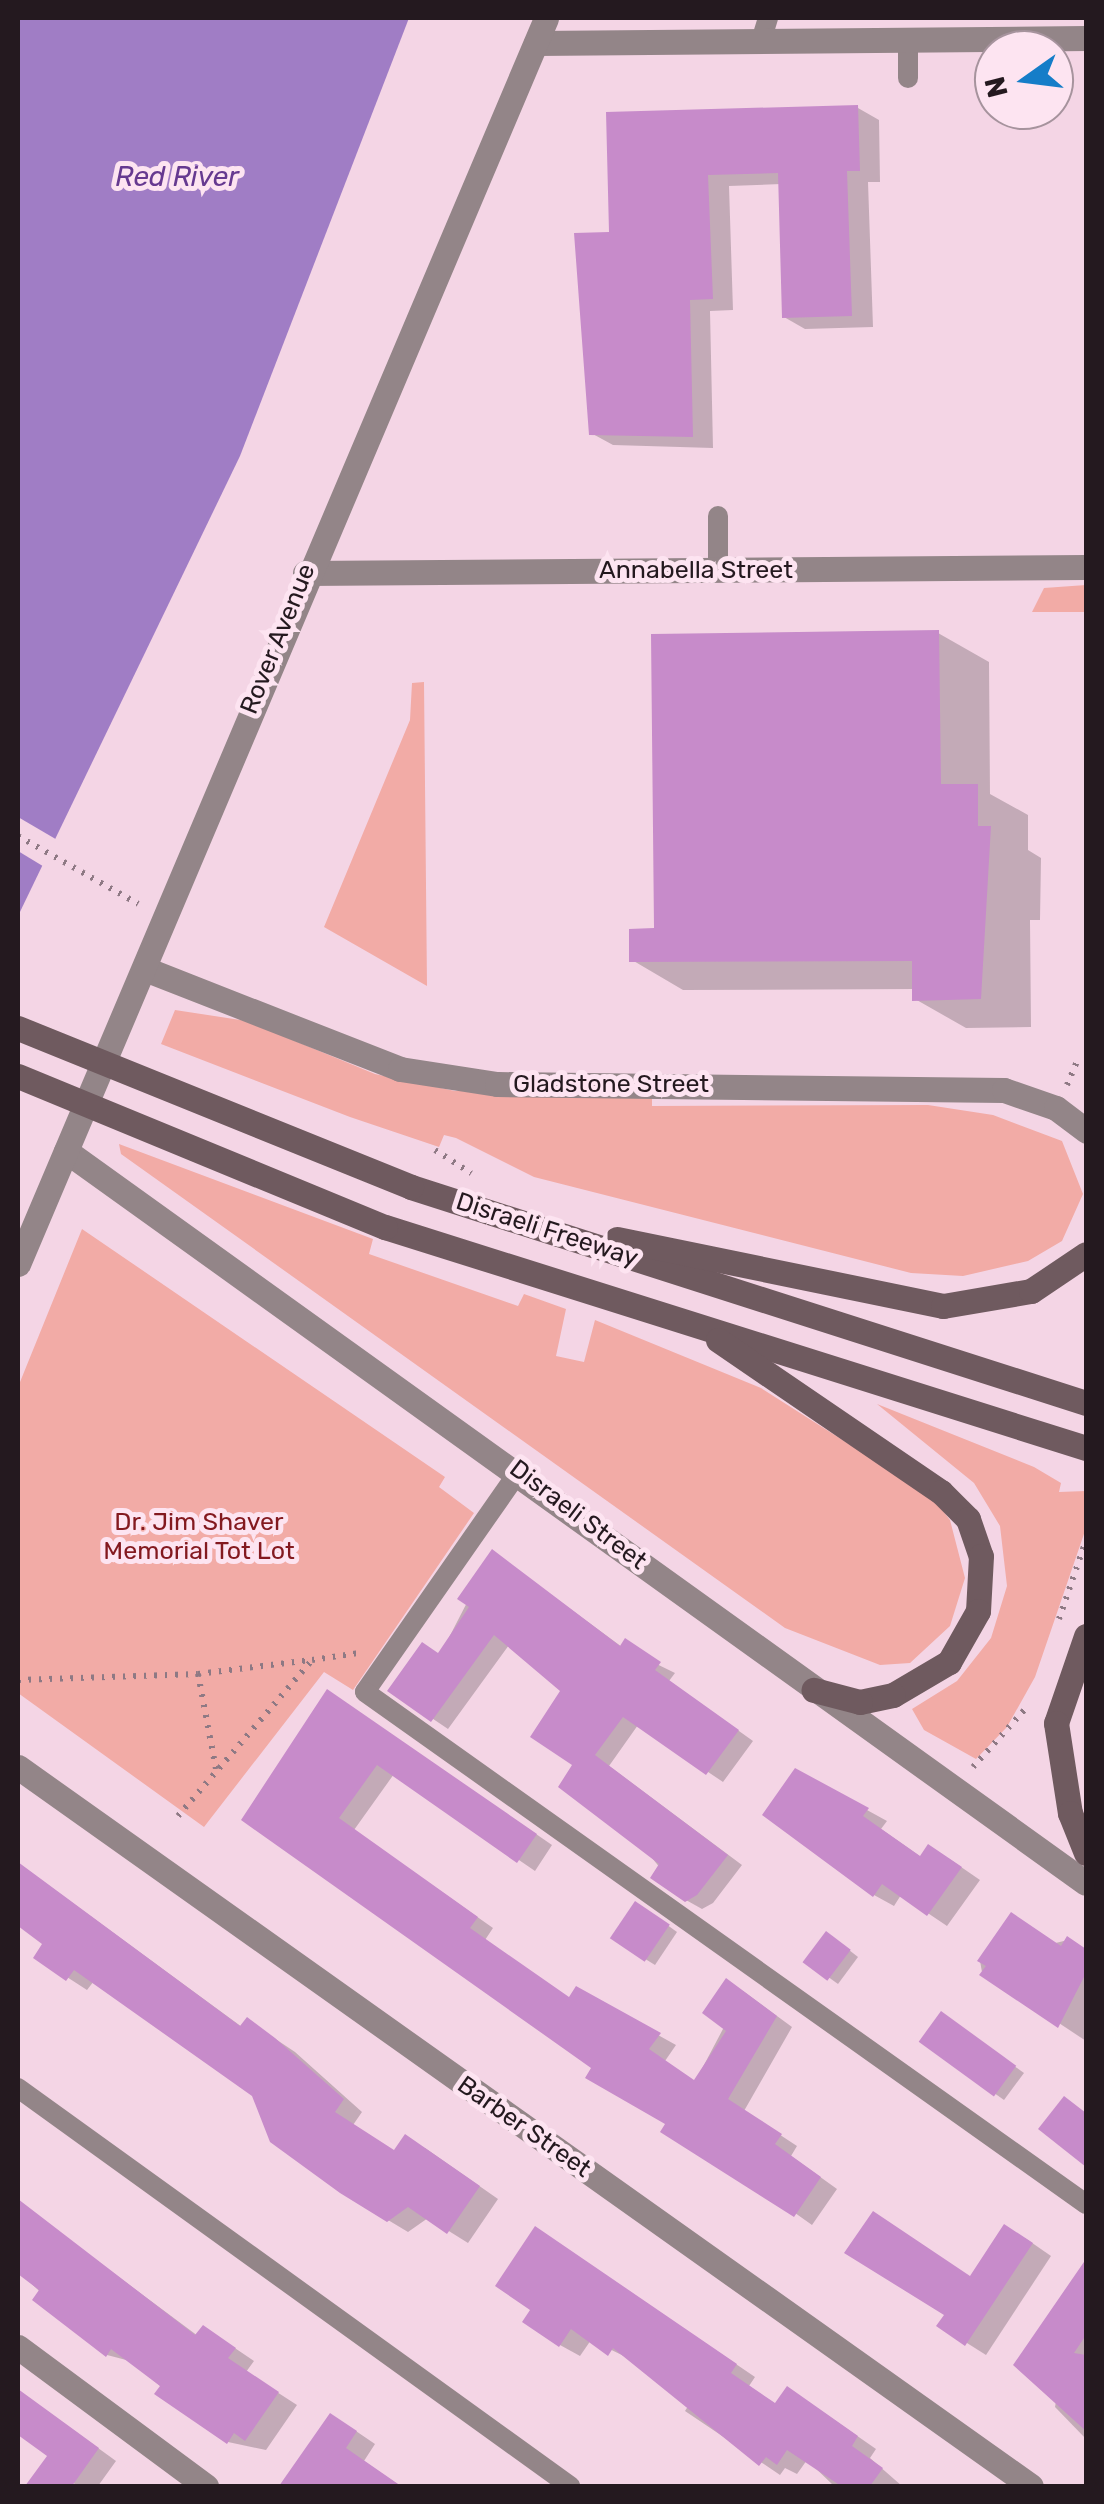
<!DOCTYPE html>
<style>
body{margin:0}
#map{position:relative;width:1104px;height:2504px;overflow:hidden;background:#f4d5e5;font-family:Rubik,sans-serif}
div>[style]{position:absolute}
.green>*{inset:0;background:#f2aba6}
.water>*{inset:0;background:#a07dc5}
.pier>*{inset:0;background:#f4d5e5}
.shadow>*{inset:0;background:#0003}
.building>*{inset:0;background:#c78bca;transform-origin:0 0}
.path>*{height:6px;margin-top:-3px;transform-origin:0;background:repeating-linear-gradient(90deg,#8e7984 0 2.5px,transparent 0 10.5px)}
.lane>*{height:20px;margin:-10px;padding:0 10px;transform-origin:10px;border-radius:10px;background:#938588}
.street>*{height:25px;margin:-12.5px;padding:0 12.5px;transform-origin:12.5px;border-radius:12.5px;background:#938588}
.secondary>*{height:25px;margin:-12.5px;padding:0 12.5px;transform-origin:12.5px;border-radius:12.5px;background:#6f5a5f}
.secondary-bridge>*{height:25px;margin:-12.5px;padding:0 12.5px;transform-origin:12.5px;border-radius:12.5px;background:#6f5a5f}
span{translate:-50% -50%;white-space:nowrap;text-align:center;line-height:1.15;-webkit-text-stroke:10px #fde4f1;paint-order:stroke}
.street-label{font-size:25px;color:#24191f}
.park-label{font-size:25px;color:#83191f}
.water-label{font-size:28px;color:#663990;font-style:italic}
.frame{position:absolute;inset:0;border:20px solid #24191f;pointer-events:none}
.north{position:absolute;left:974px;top:30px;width:100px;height:100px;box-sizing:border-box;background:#fde4f1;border:2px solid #a6939d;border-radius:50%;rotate:256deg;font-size:28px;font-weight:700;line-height:40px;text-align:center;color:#24191f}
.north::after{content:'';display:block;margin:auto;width:35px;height:45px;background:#157dc8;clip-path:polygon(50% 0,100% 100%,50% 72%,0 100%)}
</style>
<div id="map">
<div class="green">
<i style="clip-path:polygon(1086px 585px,1086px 612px,1032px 612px,1044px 588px)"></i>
<i style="clip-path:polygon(424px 682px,427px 986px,324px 927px,410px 720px,412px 683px)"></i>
<i style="clip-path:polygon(175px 1010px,247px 1021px,375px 1074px,455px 1091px,652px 1092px,652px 1106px,928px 1105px,993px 1115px,1062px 1141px,1083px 1194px,1062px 1241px,1028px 1261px,963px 1276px,911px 1273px,534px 1177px,456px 1138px,444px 1135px,439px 1147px,350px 1117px,161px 1044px)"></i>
<i style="clip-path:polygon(119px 1144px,373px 1239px,369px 1254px,518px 1306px,524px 1294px,566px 1309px,556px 1356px,584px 1362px,595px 1320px,761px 1388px,932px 1497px,950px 1520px,965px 1578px,950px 1626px,910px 1663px,880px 1665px,785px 1628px,121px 1154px)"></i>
<i style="clip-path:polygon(82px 1229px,445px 1477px,439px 1487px,474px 1513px,353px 1690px,324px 1672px,204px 1827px,18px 1693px,18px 1387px)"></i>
<i style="clip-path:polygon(877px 1404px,1034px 1467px,1061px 1483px,1059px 1492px,1086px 1491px,1086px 1528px,1035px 1677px,1007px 1727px,976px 1759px,924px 1730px,912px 1709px,957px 1681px,991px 1638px,1007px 1586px,1000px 1526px,974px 1483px)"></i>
</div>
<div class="water">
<i style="clip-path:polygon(18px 18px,409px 18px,240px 456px,18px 916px)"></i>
</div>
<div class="pier">
<i style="clip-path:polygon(18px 817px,59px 841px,46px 868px,18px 851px)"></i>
</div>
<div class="shadow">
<i style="clip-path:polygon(858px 108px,879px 120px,880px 182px,868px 182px,873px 327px,805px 329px,784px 317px,781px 184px,729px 186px,733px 310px,710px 311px,713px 448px,613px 445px,591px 433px,612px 234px,608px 115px)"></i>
<i style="clip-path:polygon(938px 633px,989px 662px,990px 794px,1028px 815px,1028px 850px,1041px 858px,1040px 920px,1030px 920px,1031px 1027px,966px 1028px,915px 999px,915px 989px,683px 990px,632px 960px)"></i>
<i style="clip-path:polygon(493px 1552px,622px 1647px,675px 1673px,669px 1681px,753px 1741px,723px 1782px,638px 1725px,609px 1766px,742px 1865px,713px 1903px,702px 1909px,686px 1900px,576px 1764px,564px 1691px,509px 1645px,448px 1729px,390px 1690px,440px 1655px)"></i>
<i style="clip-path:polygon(344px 1702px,552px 1845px,535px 1871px,394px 1774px,354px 1830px,493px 1928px,485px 1940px,570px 1999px,577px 1990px,676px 2045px,665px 2061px,695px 2082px,743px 1991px,792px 2027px,744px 2111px,797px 2146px,791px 2156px,837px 2189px,812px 2225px,637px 2101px,588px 2077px,595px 2068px,244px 1819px)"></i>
<i style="clip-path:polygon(796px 1771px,887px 1821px,881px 1829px,921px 1857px,948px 1858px,980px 1880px,947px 1926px,901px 1895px,894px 1906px,874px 1895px)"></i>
<i style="clip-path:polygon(18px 1863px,242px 2027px,247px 2020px,295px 2052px,362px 2112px,353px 2125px,395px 2152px,425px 2148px,498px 2199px,468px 2243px,428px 2218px,408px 2232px,388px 2220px,254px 2095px,94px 1981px,87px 1990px,36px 1957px,46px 1943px,18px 1923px)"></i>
<i style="clip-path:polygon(645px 1909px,677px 1932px,655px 1965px,613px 1939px)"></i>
<i style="clip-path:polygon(835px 1939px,858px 1957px,838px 1984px,806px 1961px)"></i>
<i style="clip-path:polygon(1068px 1940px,1086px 1950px,1086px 2041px,982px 1972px,980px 1961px)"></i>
<i style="clip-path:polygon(951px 2020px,1024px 2073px,1004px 2100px,922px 2042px)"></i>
<i style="clip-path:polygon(18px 2202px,198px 2336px,223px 2340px,254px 2361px,246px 2372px,297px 2405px,266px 2450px,228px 2442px,130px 2361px,107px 2355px,18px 2271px)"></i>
<i style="clip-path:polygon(1025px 2238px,1051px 2256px,986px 2355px,940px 2326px,971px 2278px)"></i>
<i style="clip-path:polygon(555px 2241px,755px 2377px,749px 2386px,777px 2405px,807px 2401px,876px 2449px,870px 2458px,902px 2486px,834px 2486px,807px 2460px,797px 2474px,785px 2468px,780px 2475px,685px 2411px,690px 2403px,632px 2360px,591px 2340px,580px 2356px,560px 2345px,533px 2309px)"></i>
<i style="clip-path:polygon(1079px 2274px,1086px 2278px,1086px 2439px,1055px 2407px)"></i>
<i style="clip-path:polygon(18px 2390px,116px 2461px,98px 2486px,78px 2486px,44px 2464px,51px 2455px,18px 2432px)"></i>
<i style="clip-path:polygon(350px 2427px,375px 2444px,364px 2461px,400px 2486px,285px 2483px)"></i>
</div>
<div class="building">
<i style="clip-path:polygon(858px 105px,860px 171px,847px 171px,852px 316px,782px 318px,778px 173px,708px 175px,713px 299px,690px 300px,693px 437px,589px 435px,574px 233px,609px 232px,606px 112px)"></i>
<i style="clip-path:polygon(939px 630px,941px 784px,978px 784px,978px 826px,991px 826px,981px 999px,912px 1001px,912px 961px,629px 962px,629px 929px,654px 928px,651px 634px)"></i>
<i style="clip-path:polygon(492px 1549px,620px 1646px,625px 1638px,661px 1662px,655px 1670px,739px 1730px,706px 1775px,623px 1717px,595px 1755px,728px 1855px,697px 1895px,685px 1902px,650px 1878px,659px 1864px,558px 1787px,572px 1765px,530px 1737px,560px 1691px,494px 1635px,431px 1722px,387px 1691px,422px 1642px,438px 1653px,469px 1607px,457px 1599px)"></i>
<i style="clip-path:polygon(327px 1689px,537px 1834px,517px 1863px,377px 1765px,339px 1818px,478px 1917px,470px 1928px,569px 1997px,576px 1986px,661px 2033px,649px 2049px,694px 2080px,726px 2031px,702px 2013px,726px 1978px,777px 2016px,728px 2099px,782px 2134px,775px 2144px,821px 2177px,794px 2217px,660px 2132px,665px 2124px,585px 2078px,591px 2068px,241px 1820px)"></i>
<i style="clip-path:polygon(795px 1768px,869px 1808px,863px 1816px,920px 1856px,928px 1844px,962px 1867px,927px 1916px,882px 1884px,873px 1897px,762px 1815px)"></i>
<i style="clip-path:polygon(18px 1862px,240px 2026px,247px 2017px,275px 2038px,344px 2099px,335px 2112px,394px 2150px,405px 2134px,480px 2186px,447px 2234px,408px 2207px,387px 2222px,340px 2193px,270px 2142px,252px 2096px,74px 1970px,66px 1981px,33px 1958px,42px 1944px,18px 1926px)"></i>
<i style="left:635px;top:1901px;width:42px;height:45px;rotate:34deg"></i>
<i style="clip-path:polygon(1011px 1912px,1061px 1946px,1067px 1936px,1086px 1949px,1086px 1973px,1058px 2028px,979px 1975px,986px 1966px,977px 1961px)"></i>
<i style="left:826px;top:1931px;width:31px;height:39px;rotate:37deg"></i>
<i style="left:941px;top:2011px;width:93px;height:38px;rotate:36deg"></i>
<i style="clip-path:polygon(1064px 2096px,1086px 2113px,1086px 2167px,1038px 2129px)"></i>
<i style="clip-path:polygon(18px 2199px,195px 2335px,203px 2325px,236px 2348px,228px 2358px,279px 2392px,245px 2441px,234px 2433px,227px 2444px,154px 2394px,160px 2386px,111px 2349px,106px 2357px,32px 2300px,39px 2290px,18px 2274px)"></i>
<i style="clip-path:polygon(873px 2211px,970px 2276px,1004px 2224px,1033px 2243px,965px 2346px,936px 2326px,944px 2315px,844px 2253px)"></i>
<i style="clip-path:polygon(535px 2226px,737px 2364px,731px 2373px,775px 2403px,787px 2386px,858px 2436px,852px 2446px,883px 2468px,870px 2486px,841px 2486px,787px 2450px,777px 2465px,766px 2457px,759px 2466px,613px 2348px,608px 2356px,571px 2329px,559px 2347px,522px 2322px,530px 2310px,495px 2286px)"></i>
<i style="clip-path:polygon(1086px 2259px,1086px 2335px,1074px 2353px,1086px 2355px,1086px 2431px,1013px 2365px)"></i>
<i style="clip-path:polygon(18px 2389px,99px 2448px,72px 2486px,25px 2486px,47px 2456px,18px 2435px)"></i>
<i style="clip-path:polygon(330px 2413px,357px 2431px,346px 2448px,401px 2486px,279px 2486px)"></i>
</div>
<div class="path">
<i style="left:18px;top:836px;width:138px;rotate:29.5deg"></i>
<i style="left:1067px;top:1085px;width:30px;rotate:-67deg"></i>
<i style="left:435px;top:1150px;width:43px;rotate:32.6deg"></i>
<i style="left:1059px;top:1619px;width:83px;rotate:-71.1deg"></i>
<i style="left:18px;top:1680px;width:180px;rotate:-1.9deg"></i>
<i style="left:973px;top:1767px;width:82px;rotate:-48deg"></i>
<i style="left:216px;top:1769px;width:97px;rotate:-100.7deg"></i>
<i style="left:198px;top:1674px;width:114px;rotate:-7.1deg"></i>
<i style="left:178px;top:1816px;width:206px;rotate:-49.3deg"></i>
<i style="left:312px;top:1660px;width:48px;rotate:-8.5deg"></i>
</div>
<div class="lane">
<i style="left:761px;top:41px;width:24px;rotate:-73deg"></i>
<i style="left:908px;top:78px;width:38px;rotate:-90deg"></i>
<i style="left:718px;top:516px;width:54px;rotate:90deg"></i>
<i style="left:519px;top:1471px;width:269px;rotate:124.9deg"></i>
<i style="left:365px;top:1692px;width:884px;rotate:35.38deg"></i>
<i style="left:18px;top:2088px;width:681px;rotate:35.79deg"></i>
</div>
<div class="street">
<i style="left:536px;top:43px;width:550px;rotate:-0.52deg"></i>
<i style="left:305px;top:573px;width:781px;rotate:-0.44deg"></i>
<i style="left:145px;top:969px;width:274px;rotate:21.4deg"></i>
<i style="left:400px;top:1069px;width:98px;rotate:8.8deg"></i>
<i style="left:497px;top:1084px;width:507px;rotate:0.68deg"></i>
<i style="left:1004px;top:1090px;width:55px;rotate:19.1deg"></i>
<i style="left:1056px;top:1108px;width:38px;rotate:37deg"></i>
<i style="left:66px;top:1151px;width:1255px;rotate:35.67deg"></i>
<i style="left:18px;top:1264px;width:1353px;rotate:-67.03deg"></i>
<i style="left:18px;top:1767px;width:1242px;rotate:35.37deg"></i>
<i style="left:18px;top:2347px;width:234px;rotate:36.5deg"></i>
</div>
<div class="secondary">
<i style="left:411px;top:1187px;width:709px;rotate:17.74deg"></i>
<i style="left:385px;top:1227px;width:735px;rotate:17.5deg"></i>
<i style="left:617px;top:1239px;width:333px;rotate:11.6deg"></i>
<i style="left:943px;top:1306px;width:89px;rotate:-9.7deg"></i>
<i style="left:1031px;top:1291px;width:66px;rotate:-33.9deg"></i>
<i style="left:718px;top:1340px;width:270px;rotate:34.3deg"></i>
<i style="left:941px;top:1492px;width:38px;rotate:45deg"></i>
<i style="left:968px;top:1519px;width:39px;rotate:71deg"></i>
<i style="left:981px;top:1556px;width:55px;rotate:93.1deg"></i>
<i style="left:978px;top:1611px;width:59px;rotate:119.6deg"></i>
<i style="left:949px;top:1662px;width:65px;rotate:149.5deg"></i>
<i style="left:893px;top:1695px;width:34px;rotate:168deg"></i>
<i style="left:860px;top:1702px;width:48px;rotate:-165.4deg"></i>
<i style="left:1086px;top:1636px;width:92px;rotate:109deg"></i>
<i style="left:1056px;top:1723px;width:91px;rotate:81.2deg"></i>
<i style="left:1070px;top:1813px;width:43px;rotate:68.2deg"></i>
</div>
<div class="secondary-bridge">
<i style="left:18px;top:1028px;width:424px;rotate:22deg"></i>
<i style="left:18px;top:1076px;width:397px;rotate:22.4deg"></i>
</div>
<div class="street-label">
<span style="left:696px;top:570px">Annabella Street</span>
<span style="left:278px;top:639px;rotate:-68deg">Rover Avenue</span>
<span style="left:611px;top:1084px">Gladstone Street</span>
<span style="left:547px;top:1230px;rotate:18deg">Disraeli Freeway</span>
<span style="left:578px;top:1515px;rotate:37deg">Disraeli Street</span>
<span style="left:524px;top:2127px;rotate:35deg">Barber Street</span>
</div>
<div class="park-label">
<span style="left:199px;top:1537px">Dr. Jim Shaver<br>Memorial Tot Lot</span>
</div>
<div class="water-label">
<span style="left:177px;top:177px">Red River</span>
</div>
<div class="frame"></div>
<div class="north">N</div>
</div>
